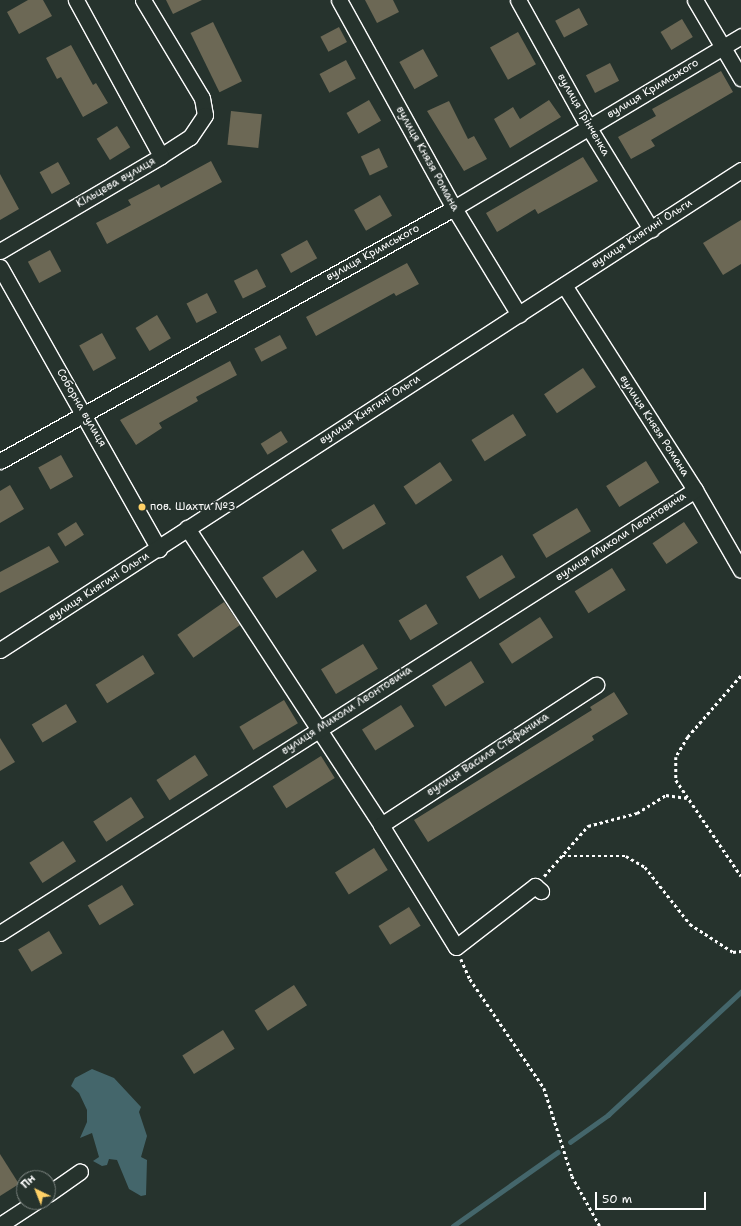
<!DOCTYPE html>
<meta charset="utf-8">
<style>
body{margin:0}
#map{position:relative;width:741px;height:1226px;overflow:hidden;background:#26332d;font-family:"Shantell Sans",sans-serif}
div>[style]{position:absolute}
.water>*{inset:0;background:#44666b}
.stream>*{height:4.5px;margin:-2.25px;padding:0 2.25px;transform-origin:2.25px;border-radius:2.25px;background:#44666b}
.building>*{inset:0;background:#6c6855;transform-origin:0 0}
.path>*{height:2.5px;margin-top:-1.25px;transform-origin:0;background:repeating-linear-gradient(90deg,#fff 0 3px,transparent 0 6px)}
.roads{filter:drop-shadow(1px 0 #fff) drop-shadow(-1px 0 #fff) drop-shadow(0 1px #fff) drop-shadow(0 -1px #fff)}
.minor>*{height:15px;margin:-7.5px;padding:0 7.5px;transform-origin:7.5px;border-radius:7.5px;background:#26332d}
.dots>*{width:11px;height:11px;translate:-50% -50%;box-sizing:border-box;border:2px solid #26332d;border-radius:50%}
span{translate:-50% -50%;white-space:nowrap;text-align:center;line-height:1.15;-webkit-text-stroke:3.5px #26332d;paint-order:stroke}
.street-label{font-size:11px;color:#fff}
.poi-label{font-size:11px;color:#fff}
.left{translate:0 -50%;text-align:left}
.north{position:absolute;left:16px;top:1170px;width:40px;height:40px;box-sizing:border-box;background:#26332d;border:1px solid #7d8581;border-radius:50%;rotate:317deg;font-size:11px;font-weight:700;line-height:16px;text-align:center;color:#fff}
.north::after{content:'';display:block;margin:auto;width:14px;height:18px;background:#ffd166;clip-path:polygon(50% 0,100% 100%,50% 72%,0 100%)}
.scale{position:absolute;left:595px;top:1192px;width:111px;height:18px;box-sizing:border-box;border:2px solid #fff;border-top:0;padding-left:5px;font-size:12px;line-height:14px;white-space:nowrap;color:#fff;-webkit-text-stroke:3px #26332d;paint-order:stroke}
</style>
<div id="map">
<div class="water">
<i style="clip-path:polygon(92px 1069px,114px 1078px,141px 1107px,139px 1112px,147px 1136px,141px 1157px,147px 1160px,146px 1195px,141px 1196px,129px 1189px,117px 1160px,109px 1159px,107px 1165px,102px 1166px,93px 1161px,99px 1157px,92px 1133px,80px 1138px,87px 1122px,87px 1110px,79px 1093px,71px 1086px,75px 1078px)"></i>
</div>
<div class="stream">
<i style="left:570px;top:1142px;width:47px;rotate:-35.4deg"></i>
<i style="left:608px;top:1115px;width:181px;rotate:-42.8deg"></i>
<i style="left:453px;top:1226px;width:128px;rotate:-35.2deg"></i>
</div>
<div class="building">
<i style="clip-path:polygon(28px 0,43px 0,52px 16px,19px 34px,7px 12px)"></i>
<i style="clip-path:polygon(166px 0,202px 0,173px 14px)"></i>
<i style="clip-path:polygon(365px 0,393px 0,399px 12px,377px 23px)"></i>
<i style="left:579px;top:8px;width:19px;height:27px;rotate:62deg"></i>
<i style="left:682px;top:19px;width:21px;height:25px;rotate:59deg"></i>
<i style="left:213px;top:22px;width:66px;height:25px;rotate:64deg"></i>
<i style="left:339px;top:27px;width:17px;height:21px;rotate:62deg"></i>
<i style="left:518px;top:32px;width:37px;height:32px;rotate:61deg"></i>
<i style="clip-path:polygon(71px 45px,93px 85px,96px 83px,108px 103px,83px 117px,61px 77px,57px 79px,46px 58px)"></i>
<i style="left:423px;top:49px;width:31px;height:27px;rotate:61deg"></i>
<i style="left:346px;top:60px;width:21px;height:30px;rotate:62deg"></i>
<i style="left:610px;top:63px;width:20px;height:27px;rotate:63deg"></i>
<i style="clip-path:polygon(721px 71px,733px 92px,651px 140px,655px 146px,631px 159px,618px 137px,656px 116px,652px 109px)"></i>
<i style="left:369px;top:100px;width:24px;height:26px;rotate:60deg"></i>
<i style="clip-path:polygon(549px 100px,561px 117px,510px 148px,494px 119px,513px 107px,520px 119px)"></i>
<i style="clip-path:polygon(449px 101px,468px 139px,474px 136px,487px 159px,464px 171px,427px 111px)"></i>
<i style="left:231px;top:111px;width:31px;height:34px;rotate:6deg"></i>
<i style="left:117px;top:126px;width:25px;height:24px;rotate:58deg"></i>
<i style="left:379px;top:148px;width:21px;height:20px;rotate:65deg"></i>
<i style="clip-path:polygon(583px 157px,598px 181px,538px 214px,535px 209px,497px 232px,486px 213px)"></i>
<i style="clip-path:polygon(211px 161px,222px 182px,107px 244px,96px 223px,131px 205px,128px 200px,159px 184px,161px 188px)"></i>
<i style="left:58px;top:162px;width:25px;height:21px;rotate:61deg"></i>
<i style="clip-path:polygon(0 174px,19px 209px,0 220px)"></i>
<i style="left:380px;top:195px;width:24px;height:30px;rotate:60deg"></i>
<i style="clip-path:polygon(741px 220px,741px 264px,723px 275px,703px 243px)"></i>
<i style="left:307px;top:240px;width:21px;height:30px;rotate:61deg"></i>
<i style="left:50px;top:250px;width:24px;height:25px;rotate:62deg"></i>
<i style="clip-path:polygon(407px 263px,419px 284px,396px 296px,394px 293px,316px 336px,306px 317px)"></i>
<i style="left:257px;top:269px;width:20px;height:26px;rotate:63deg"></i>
<i style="left:207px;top:293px;width:22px;height:23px;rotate:63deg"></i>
<i style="left:157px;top:315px;width:27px;height:25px;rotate:59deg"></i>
<i style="left:102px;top:333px;width:29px;height:26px;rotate:61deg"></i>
<i style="left:280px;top:335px;width:15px;height:29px;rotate:62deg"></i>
<i style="clip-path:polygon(230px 361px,237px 375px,196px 397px,198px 401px,159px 423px,162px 428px,136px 445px,120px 420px)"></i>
<i style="left:583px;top:368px;width:23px;height:47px;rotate:56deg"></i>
<i style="left:513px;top:414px;width:25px;height:49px;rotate:58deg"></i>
<i style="left:281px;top:431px;width:13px;height:24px;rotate:58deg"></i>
<i style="left:61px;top:455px;width:25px;height:26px;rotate:61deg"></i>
<i style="left:646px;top:461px;width:25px;height:47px;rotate:58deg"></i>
<i style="left:440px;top:462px;width:22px;height:44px;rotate:56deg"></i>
<i style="clip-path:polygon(10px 485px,24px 509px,0 523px,0 491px)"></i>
<i style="left:374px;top:504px;width:23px;height:50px;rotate:59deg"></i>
<i style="left:577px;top:508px;width:27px;height:52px;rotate:59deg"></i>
<i style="left:76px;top:522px;width:15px;height:22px;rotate:58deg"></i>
<i style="left:684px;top:522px;width:25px;height:38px;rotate:56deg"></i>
<i style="clip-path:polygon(49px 546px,59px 562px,0 593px,0 572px)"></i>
<i style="left:303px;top:550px;width:25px;height:49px;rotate:56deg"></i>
<i style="left:502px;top:555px;width:26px;height:42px;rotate:59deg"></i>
<i style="left:612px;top:568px;width:26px;height:44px;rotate:58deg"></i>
<i style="left:224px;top:602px;width:28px;height:57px;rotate:55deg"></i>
<i style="left:426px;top:604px;width:23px;height:32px;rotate:59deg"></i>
<i style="left:540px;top:617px;width:24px;height:49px;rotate:57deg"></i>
<i style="left:363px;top:644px;width:29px;height:49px;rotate:59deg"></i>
<i style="left:143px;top:655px;width:22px;height:56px;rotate:58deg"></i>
<i style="left:471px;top:661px;width:25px;height:46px;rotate:58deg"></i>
<i style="clip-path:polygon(614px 692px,628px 714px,592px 736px,594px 740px,428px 842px,414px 820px,592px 710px,590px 707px)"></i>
<i style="left:284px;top:700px;width:27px;height:52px;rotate:59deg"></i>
<i style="left:66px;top:704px;width:21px;height:40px;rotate:59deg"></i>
<i style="left:401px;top:705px;width:25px;height:46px;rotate:58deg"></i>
<i style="clip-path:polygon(0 738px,15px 762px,0 771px)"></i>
<i style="left:195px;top:755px;width:24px;height:46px;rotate:57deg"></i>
<i style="left:321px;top:756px;width:26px;height:57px;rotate:58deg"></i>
<i style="left:131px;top:797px;width:24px;height:45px;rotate:57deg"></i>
<i style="left:63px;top:841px;width:24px;height:40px;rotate:57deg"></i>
<i style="left:374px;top:848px;width:26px;height:46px;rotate:58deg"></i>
<i style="left:122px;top:885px;width:23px;height:40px;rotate:59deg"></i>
<i style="left:409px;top:907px;width:22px;height:36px;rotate:58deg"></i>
<i style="left:49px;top:931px;width:26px;height:36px;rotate:59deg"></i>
<i style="left:294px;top:985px;width:24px;height:47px;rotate:57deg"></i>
<i style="left:223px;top:1030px;width:22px;height:48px;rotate:58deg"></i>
<i style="clip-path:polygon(0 1154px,19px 1184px,0 1196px)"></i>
</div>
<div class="path">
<i style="left:741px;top:676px;width:81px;rotate:131deg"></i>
<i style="left:688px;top:737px;width:23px;rotate:121deg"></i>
<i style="left:676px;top:757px;width:23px;rotate:90deg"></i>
<i style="left:676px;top:780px;width:116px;rotate:55.9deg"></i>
<i style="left:562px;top:856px;width:64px"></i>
<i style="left:626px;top:856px;width:22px;rotate:30deg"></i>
<i style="left:645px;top:867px;width:73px;rotate:51.7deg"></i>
<i style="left:690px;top:924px;width:51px;rotate:33.1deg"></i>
<i style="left:733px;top:952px;width:8px;rotate:-7deg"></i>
<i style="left:544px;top:876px;width:67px;rotate:-48.7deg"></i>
<i style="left:588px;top:826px;width:51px;rotate:-14.9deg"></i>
<i style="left:637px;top:813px;width:34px;rotate:-32deg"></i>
<i style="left:666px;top:795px;width:21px;rotate:8deg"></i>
<i style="left:461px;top:959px;width:22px;rotate:66deg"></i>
<i style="left:470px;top:979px;width:132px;rotate:55.8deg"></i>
<i style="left:544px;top:1088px;width:92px;rotate:72.3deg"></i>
<i style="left:572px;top:1176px;width:57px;rotate:60.8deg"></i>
</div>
<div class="roads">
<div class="minor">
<i style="left:143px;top:0;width:114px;rotate:59deg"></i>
<i style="left:202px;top:98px;width:17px;rotate:80deg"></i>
<i style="left:205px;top:115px;width:27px;rotate:124deg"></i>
<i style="left:190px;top:137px;width:35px;rotate:147deg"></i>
<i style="left:339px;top:0;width:238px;rotate:61.1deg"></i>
<i style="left:454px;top:208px;width:125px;rotate:58.7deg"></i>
<i style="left:518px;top:0;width:146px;rotate:61deg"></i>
<i style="left:589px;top:128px;width:119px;rotate:58.5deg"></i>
<i style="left:695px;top:0;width:91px;rotate:59.5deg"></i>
<i style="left:0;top:251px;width:187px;rotate:-30.5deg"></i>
<i style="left:161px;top:156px;width:178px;rotate:-118.6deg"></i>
<i style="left:0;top:267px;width:324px;rotate:60.6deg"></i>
<i style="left:564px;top:285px;width:243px;rotate:57.4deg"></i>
<i style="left:695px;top:490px;width:92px;rotate:60.1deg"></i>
<i style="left:0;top:461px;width:520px;rotate:-29.13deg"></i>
<i style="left:454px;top:208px;width:335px;rotate:-30.9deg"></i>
<i style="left:187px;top:528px;width:355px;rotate:56.8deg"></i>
<i style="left:381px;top:825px;width:143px;rotate:58.4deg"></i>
<i style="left:456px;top:947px;width:100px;rotate:-37.7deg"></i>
<i style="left:535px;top:886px;width:8px;rotate:40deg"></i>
<i style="left:0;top:650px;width:883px;rotate:-32.93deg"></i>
<i style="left:381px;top:825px;width:257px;rotate:-33.1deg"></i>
<i style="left:0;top:933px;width:824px;rotate:-32.51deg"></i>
<i style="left:48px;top:1194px;width:39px;rotate:-35deg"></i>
<i style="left:0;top:1225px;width:42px;rotate:-33.3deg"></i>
</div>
</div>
<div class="dots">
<i style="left:142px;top:507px;background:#ffd166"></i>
</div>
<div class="street-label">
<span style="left:653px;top:89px;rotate:-31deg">вулиця Кримського</span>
<span style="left:583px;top:115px;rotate:60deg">вулиця Грінченка</span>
<span style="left:427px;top:159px;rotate:61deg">вулиця Князя Романа</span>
<span style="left:116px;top:183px;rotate:-30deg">Кільцева вулиця</span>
<span style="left:642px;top:234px;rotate:-33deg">вулиця Княгині Ольги</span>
<span style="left:373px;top:253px;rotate:-29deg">вулиця Кримського</span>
<span style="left:81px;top:408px;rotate:60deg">Соборна вулиця</span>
<span style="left:370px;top:410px;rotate:-33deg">вулиця Княгині Ольги</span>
<span style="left:654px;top:426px;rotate:57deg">вулиця Князя Романа</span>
<span style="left:621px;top:537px;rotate:-33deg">вулиця Миколи Леонтовича</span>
<span style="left:99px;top:587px;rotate:-33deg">вулиця Княгині Ольги</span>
<span style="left:347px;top:711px;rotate:-33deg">вулиця Миколи Леонтовича</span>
<span style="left:488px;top:755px;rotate:-33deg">вулиця Василя Стефаника</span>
</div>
<div class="poi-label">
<span class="left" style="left:150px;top:507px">пов. Шахти №3</span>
</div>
<div class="north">Пн</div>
<div class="scale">50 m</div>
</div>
